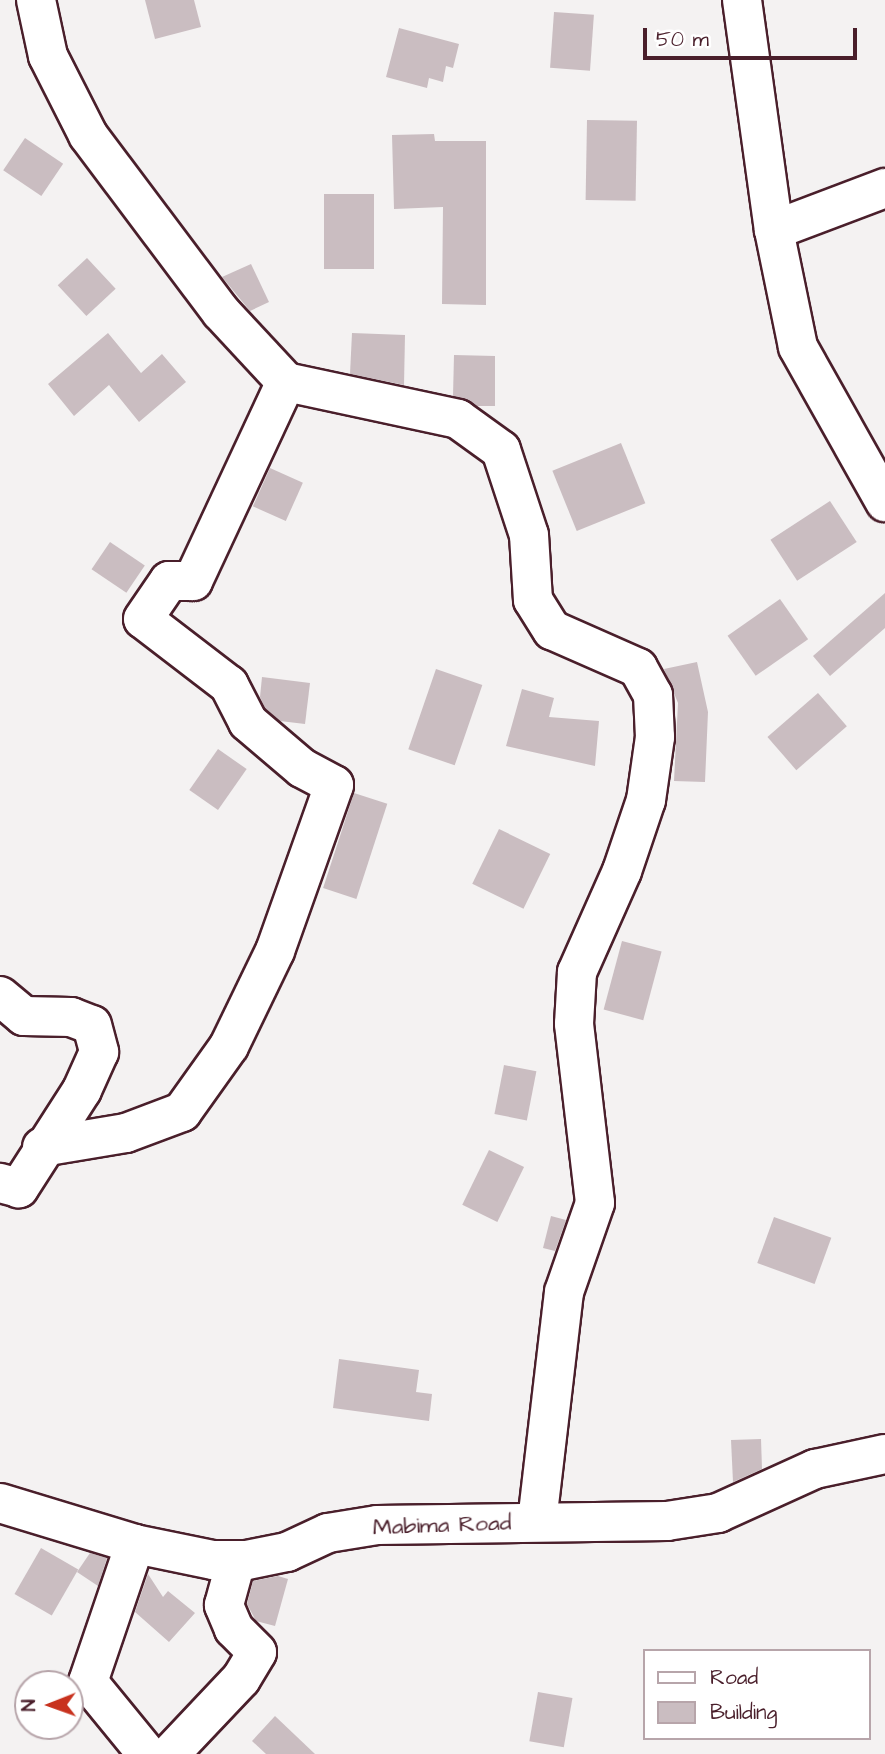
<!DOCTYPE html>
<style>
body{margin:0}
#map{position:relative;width:885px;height:1754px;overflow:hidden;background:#f4f2f2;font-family:"Architects Daughter",sans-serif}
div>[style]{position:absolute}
.building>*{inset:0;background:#cabdc1;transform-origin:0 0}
.roads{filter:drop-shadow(2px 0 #4a1f2b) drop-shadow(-2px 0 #4a1f2b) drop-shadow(0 2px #4a1f2b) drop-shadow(0 -2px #4a1f2b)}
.minor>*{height:38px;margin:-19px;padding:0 19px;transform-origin:19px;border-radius:19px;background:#fff}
.major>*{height:38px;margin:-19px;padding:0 19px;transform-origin:19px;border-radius:19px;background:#fff}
span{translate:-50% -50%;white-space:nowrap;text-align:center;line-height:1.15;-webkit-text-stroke:5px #fff;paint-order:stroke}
.street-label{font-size:23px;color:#4a1f2b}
.legend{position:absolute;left:643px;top:1649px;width:228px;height:91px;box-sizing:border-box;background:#fff;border:2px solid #b7a5aa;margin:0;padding:9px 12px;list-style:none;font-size:21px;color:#4a1f2b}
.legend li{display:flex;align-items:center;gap:14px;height:35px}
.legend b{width:35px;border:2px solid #b7a5aa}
.north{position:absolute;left:14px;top:1670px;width:70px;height:70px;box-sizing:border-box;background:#fff;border:2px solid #b7a5aa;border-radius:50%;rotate:269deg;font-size:19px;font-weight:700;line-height:28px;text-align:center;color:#4a1f2b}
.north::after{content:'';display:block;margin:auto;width:24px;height:32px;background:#c8321e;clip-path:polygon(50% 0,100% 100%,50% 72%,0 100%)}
.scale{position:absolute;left:643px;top:28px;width:214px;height:32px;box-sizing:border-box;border:4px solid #4a1f2b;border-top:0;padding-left:9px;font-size:21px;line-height:24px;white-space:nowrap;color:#4a1f2b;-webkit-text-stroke:5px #fff;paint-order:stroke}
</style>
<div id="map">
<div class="building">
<i style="clip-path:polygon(145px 0,194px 0,201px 27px,155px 39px)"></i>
<i style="left:554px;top:12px;width:40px;height:56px;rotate:4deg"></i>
<i style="clip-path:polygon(399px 28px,459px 44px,453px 68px,446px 66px,443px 82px,429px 78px,427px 88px,386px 77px)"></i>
<i style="left:587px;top:120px;width:50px;height:80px;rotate:1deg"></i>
<i style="clip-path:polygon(434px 134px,435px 141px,486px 141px,486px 305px,442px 304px,443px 207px,394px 209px,392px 135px)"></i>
<i style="left:25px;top:138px;width:46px;height:39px;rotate:34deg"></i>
<i style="left:374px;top:194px;width:75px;height:50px;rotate:90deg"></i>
<i style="left:87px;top:258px;width:42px;height:40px;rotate:47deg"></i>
<i style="clip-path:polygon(251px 264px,269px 302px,250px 311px,222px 277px)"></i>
<i style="clip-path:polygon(108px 333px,141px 373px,162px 354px,186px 382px,139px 422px,109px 385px,74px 416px,48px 384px)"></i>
<i style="clip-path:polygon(352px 333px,405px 335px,404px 385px,350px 374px)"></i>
<i style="clip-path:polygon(454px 355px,495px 356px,495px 406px,477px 406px,453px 396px)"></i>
<i style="left:621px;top:443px;width:65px;height:74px;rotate:68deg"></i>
<i style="left:270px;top:468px;width:36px;height:42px;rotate:24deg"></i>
<i style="left:830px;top:501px;width:49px;height:71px;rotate:57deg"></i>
<i style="left:110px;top:542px;width:42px;height:33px;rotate:34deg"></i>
<i style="clip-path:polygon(885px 593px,885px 628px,830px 676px,813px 656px)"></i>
<i style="left:780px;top:599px;width:49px;height:64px;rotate:55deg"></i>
<i style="clip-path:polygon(697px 662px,708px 712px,705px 782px,674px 781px,678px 703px,664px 669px)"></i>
<i style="left:436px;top:669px;width:49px;height:85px;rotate:19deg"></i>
<i style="clip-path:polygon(262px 677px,310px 683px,305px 724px,280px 721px,265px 708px,260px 697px)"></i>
<i style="clip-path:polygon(522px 689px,554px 698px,549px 717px,599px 721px,595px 766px,506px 746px)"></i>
<i style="left:818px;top:693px;width:44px;height:67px;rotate:49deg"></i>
<i style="left:218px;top:749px;width:35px;height:50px;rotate:35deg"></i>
<i style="left:354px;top:793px;width:35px;height:100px;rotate:18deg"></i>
<i style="left:499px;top:829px;width:57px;height:61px;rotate:26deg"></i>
<i style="left:622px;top:941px;width:41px;height:71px;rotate:15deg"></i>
<i style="left:504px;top:1065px;width:33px;height:50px;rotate:11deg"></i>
<i style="left:489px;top:1150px;width:39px;height:61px;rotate:26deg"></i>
<i style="clip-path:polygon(551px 1216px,566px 1220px,555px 1251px,543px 1248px)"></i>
<i style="left:774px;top:1217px;width:61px;height:49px;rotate:20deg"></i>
<i style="clip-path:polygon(339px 1359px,419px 1370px,416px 1392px,432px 1394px,429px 1421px,333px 1408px)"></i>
<i style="clip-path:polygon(761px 1439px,762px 1469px,733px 1482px,731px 1440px)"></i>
<i style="left:41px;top:1548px;width:43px;height:53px;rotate:30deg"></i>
<i style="clip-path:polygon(90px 1553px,107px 1558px,98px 1586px,77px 1572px)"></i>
<i style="clip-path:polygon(148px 1574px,163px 1597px,168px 1591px,195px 1613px,169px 1642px,135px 1612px)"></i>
<i style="clip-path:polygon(278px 1576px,288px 1579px,275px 1626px,256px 1621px,247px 1604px,253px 1581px)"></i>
<i style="left:538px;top:1692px;width:35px;height:50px;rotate:10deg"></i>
<i style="clip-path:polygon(275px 1716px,315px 1754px,266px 1754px,252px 1741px)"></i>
</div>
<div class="roads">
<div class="minor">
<i style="left:36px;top:0;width:57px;rotate:77.9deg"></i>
<i style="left:48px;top:56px;width:89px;rotate:63.1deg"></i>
<i style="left:88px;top:135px;width:221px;rotate:53.1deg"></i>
<i style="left:221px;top:312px;width:96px;rotate:47.1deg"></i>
<i style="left:286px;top:382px;width:176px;rotate:12.1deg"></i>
<i style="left:458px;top:419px;width:53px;rotate:35.8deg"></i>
<i style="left:501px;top:450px;width:89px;rotate:71.8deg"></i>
<i style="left:529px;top:535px;width:65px;rotate:86.5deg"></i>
<i style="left:533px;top:600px;width:36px;rotate:58deg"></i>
<i style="left:552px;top:630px;width:94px;rotate:23.8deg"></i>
<i style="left:638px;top:668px;width:31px;rotate:61deg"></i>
<i style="left:653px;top:695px;width:42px;rotate:87.3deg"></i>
<i style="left:655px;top:737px;width:64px;rotate:98.1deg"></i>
<i style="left:646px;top:800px;width:75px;rotate:108.7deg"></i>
<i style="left:622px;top:871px;width:111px;rotate:114deg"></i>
<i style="left:577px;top:972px;width:52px;rotate:93.3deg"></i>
<i style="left:574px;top:1024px;width:180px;rotate:83.3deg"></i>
<i style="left:595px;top:1203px;width:94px;rotate:109.2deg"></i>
<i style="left:564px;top:1292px;width:231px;rotate:96.7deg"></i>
<i style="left:742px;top:0;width:232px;rotate:82.1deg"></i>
<i style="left:774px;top:230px;width:119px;rotate:78.4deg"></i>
<i style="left:798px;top:347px;width:178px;rotate:60.7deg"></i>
<i style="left:774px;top:230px;width:119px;rotate:-20.7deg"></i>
<i style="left:0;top:996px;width:31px;rotate:40deg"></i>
<i style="left:24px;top:1016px;width:47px;rotate:1.2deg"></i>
<i style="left:71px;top:1017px;width:22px;rotate:21deg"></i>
<i style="left:92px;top:1025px;width:28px;rotate:75deg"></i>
<i style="left:99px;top:1052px;width:42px;rotate:114.1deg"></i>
<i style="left:82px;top:1090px;width:117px;rotate:122.7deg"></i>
<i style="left:19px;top:1188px;width:20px;rotate:-165deg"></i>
<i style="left:42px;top:1147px;width:85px;rotate:-9.5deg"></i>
<i style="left:126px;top:1133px;width:60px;rotate:-20.6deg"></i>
<i style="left:182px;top:1112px;width:81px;rotate:-54.5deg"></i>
<i style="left:229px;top:1046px;width:106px;rotate:-64.2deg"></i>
<i style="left:275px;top:951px;width:176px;rotate:-70.4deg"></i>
<i style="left:334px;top:785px;width:36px;rotate:-152deg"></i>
<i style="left:302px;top:768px;width:71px;rotate:-139.6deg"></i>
<i style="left:248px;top:722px;width:42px;rotate:-117.2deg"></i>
<i style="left:229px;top:685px;width:108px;rotate:-142.5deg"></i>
<i style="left:143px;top:619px;width:46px;rotate:-55.6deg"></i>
<i style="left:169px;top:581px;width:24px"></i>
<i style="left:193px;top:581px;width:220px;rotate:-65deg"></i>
<i style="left:135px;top:1544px;width:146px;rotate:108.8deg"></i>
<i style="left:88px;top:1682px;width:93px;rotate:50.7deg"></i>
<i style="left:170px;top:1754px;width:103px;rotate:-46.6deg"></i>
<i style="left:241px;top:1679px;width:31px;rotate:-59deg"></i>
<i style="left:257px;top:1652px;width:33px;rotate:-135deg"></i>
<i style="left:234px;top:1629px;width:26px;rotate:-113deg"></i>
<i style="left:224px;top:1605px;width:46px;rotate:-74.7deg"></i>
</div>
<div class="major">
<i style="left:0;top:1503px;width:141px;rotate:16.9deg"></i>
<i style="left:135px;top:1544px;width:80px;rotate:11.6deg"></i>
<i style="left:213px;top:1560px;width:34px"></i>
<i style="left:247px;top:1560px;width:41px;rotate:-11.3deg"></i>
<i style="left:287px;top:1552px;width:45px;rotate:-24.9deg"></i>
<i style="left:328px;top:1533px;width:50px;rotate:-9.3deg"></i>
<i style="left:377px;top:1525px;width:290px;rotate:-0.8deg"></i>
<i style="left:667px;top:1521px;width:52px;rotate:-8.9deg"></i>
<i style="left:718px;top:1513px;width:107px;rotate:-24.4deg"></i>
<i style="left:815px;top:1469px;width:72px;rotate:-12.1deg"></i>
</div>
</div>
<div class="street-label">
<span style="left:442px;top:1525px;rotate:-2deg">Mabima Road</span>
</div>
<ul class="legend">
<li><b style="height:9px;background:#fff"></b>Road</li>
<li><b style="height:19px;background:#cabdc1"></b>Building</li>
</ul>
<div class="north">N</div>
<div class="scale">50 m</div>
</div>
